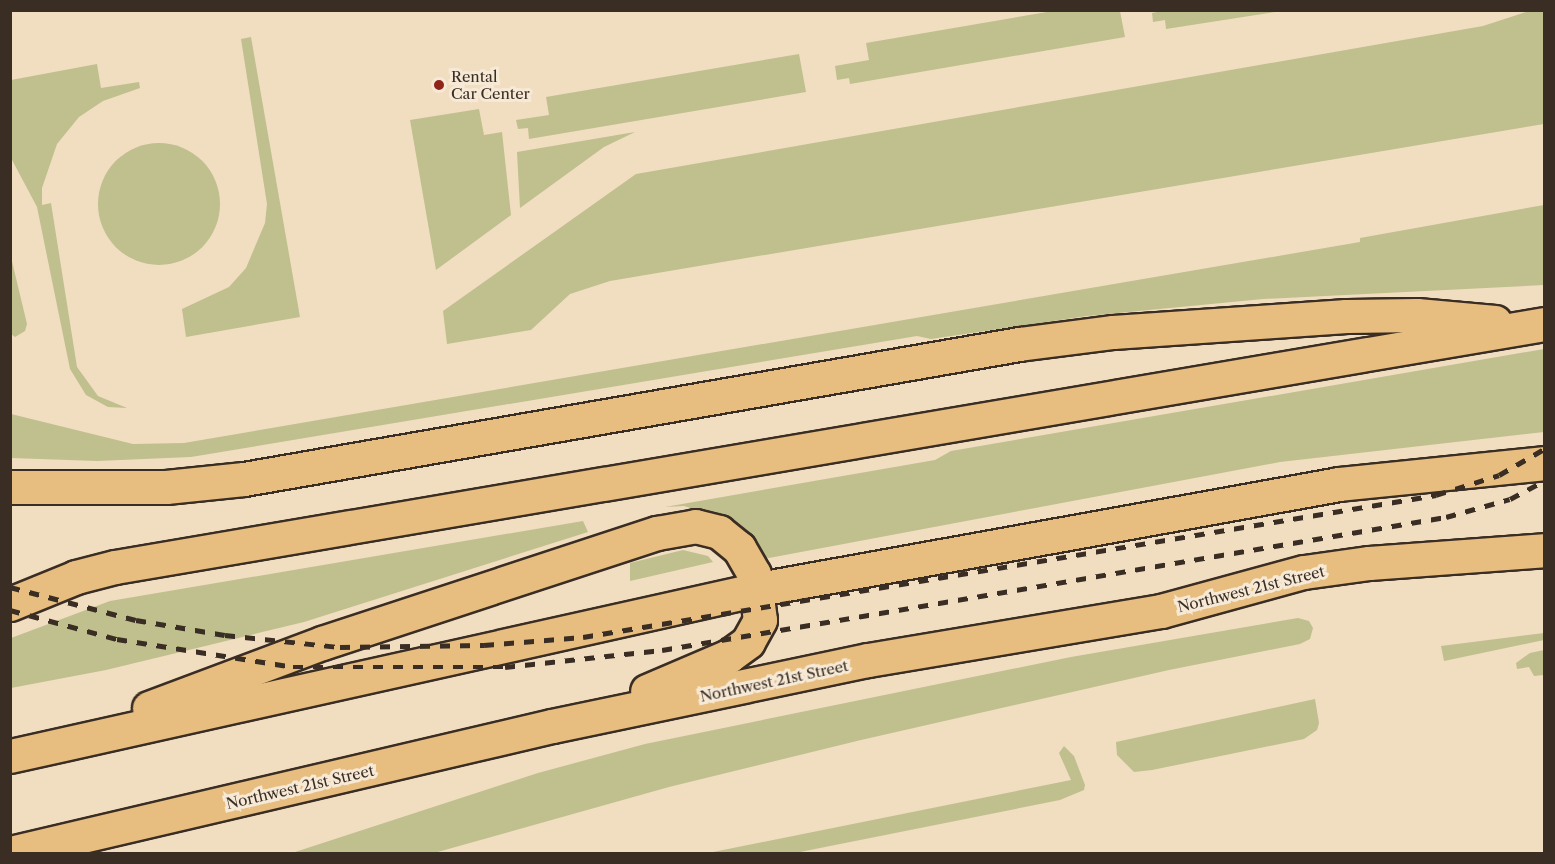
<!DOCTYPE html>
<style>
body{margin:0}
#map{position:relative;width:1555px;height:864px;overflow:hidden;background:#f1ddc0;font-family:"Libre Caslon Text",serif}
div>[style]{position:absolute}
.green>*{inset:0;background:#c0bf8e}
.round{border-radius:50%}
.roads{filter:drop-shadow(2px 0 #3a2d23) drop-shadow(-2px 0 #3a2d23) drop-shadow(0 2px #3a2d23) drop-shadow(0 -2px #3a2d23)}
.primary>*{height:33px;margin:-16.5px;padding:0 16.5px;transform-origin:16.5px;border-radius:16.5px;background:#e8be80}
.trunk>*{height:33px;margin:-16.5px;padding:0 16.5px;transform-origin:16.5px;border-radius:16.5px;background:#e8be80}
.rail>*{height:4.5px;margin-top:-2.25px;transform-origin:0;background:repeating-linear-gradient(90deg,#3a2d23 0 10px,transparent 0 20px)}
.dots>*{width:16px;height:16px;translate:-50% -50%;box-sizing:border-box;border:3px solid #f6e9d6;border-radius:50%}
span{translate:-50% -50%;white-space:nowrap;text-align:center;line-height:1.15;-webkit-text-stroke:6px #f6e9d6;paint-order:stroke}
.poi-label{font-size:15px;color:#3a2d23}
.left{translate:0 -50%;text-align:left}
.street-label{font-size:15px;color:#3a2d23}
.frame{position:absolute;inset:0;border:12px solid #3a2d23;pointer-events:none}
</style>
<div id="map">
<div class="green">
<i style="clip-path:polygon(1167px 10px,1281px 10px,1281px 11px,1166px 29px,1165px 20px,1153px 22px,1152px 13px)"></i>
<i style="clip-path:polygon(1053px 11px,1120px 11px,1125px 37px,850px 84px,849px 78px,837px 80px,835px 66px,869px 60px,866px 43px)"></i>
<i style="clip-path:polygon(1529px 11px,1544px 11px,1544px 124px,610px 281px,570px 294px,531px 330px,447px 344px,443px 311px,636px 174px,1483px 26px)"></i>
<i style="clip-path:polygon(251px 37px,300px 317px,186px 337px,182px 309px,229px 287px,246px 268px,265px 223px,267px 204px,241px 39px)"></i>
<i style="clip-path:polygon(799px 54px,806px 92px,529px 139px,528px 128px,518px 129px,516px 120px,549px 115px,546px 97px)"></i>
<i style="clip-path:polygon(97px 64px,101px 88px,139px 82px,140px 88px,103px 101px,79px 117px,57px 144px,42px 188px,42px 205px,51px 203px,77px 367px,98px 396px,127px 408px,108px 407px,86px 395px,70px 369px,37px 207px,11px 158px,11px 80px)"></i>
<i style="clip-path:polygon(479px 109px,484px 135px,502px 132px,511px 215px,436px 270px,410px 120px)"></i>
<i style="clip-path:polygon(635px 132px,604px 147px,520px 208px,517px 152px)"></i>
<i class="round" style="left:98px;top:143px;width:122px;height:122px"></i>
<i style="clip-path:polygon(1544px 205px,1544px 285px,1263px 299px,1087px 316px,931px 339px,917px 336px,191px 457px,97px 461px,11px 458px,11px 414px,133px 444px,184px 443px,1360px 242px,1360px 238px)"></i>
<i style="clip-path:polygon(10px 253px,27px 324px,25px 331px,15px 337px,11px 334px)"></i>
<i style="clip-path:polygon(1544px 349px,1544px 432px,1280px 462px,769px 558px,763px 557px,736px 522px,684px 506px,665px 507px,935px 460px,951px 451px)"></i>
<i style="clip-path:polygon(583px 521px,588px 532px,304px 622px,106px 670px,11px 688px,11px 638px,110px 601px)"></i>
<i style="clip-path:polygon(683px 550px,708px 556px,713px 562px,630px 581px,630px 563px)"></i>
<i style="clip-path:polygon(1298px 618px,1309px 621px,1313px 628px,1310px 639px,1300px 644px,1169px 670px,861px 740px,669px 787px,434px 853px,292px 853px,538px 773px,645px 744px,1071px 657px)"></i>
<i style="clip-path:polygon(1544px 633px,1544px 640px,1444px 661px,1441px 646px)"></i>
<i style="clip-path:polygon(1544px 650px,1544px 675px,1534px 676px,1529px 667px,1517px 669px,1516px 663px,1530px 653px)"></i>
<i style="clip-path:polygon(1315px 699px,1319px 723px,1317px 730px,1304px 739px,1152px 770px,1134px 772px,1117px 755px,1116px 742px)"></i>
<i style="clip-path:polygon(1064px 746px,1074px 756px,1085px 785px,1084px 790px,1060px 800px,795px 853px,708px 853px,1071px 780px,1059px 753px)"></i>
</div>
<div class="roads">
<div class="primary">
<i style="left:149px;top:708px;width:185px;rotate:-20.6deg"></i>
<i style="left:322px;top:643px;width:353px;rotate:-18.2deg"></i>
<i style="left:657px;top:533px;width:39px;rotate:-10deg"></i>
<i style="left:695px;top:526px;width:25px;rotate:14deg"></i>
<i style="left:719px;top:532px;width:26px;rotate:39deg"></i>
<i style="left:739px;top:548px;width:30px;rotate:60deg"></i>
<i style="left:754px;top:574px;width:46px;rotate:82.6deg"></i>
<i style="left:760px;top:620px;width:25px;rotate:119deg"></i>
<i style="left:748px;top:642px;width:24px;rotate:144deg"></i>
<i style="left:729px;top:656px;width:89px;rotate:156.9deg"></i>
<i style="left:10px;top:756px;width:767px;rotate:-12.57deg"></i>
<i style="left:759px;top:589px;width:589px;rotate:-10.26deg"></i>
<i style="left:1339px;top:484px;width:206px;rotate:-5.8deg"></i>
<i style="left:10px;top:853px;width:557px;rotate:-13.19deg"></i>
<i style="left:552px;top:726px;width:323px;rotate:-11.8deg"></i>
<i style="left:868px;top:660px;width:297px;rotate:-9.5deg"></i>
<i style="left:1161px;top:611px;width:148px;rotate:-15.3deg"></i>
<i style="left:1304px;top:572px;width:66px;rotate:-7.9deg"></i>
<i style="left:1369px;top:563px;width:175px;rotate:-4.2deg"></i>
</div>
<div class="trunk">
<i style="left:10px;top:487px;width:156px"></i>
<i style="left:166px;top:487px;width:78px;rotate:-5.9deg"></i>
<i style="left:244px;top:479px;width:787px;rotate:-9.88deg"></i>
<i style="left:1019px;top:344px;width:95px;rotate:-7.3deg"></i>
<i style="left:1113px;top:332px;width:234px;rotate:-3.9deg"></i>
<i style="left:1346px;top:316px;width:71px;rotate:-0.8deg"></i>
<i style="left:1417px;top:315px;width:78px;rotate:5.1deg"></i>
<i style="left:10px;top:604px;width:71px;rotate:-22.2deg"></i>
<i style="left:76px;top:577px;width:40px;rotate:-14.4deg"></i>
<i style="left:115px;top:567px;width:1450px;rotate:-9.65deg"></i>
</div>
</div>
<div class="rail">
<i style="left:10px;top:587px;width:130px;rotate:14.7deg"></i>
<i style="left:136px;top:620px;width:90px;rotate:9.6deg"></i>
<i style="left:225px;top:635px;width:116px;rotate:6deg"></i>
<i style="left:340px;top:647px;width:144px;rotate:-0.8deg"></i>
<i style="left:484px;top:645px;width:99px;rotate:-4.6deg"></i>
<i style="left:583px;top:637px;width:865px;rotate:-9.45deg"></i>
<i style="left:1436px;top:495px;width:66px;rotate:-17.6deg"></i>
<i style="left:1499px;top:475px;width:52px;rotate:-30deg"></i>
<i style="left:10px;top:610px;width:111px;rotate:15.2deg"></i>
<i style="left:117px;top:639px;width:178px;rotate:9deg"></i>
<i style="left:293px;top:667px;width:212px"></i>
<i style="left:505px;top:667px;width:158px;rotate:-6.2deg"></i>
<i style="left:662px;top:650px;width:795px;rotate:-9.63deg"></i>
<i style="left:1446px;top:517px;width:66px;rotate:-15.7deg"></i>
<i style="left:1510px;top:499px;width:38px;rotate:-28deg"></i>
</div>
<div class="dots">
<i style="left:439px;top:85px;background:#8f2418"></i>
</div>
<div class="poi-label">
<span class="left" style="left:451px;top:85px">Rental<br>Car Center</span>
</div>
<div class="street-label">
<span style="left:1251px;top:589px;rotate:-14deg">Northwest 21st Street</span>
<span style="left:774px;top:681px;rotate:-12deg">Northwest 21st Street</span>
<span style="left:300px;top:787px;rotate:-13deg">Northwest 21st Street</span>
</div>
<div class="frame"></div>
</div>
